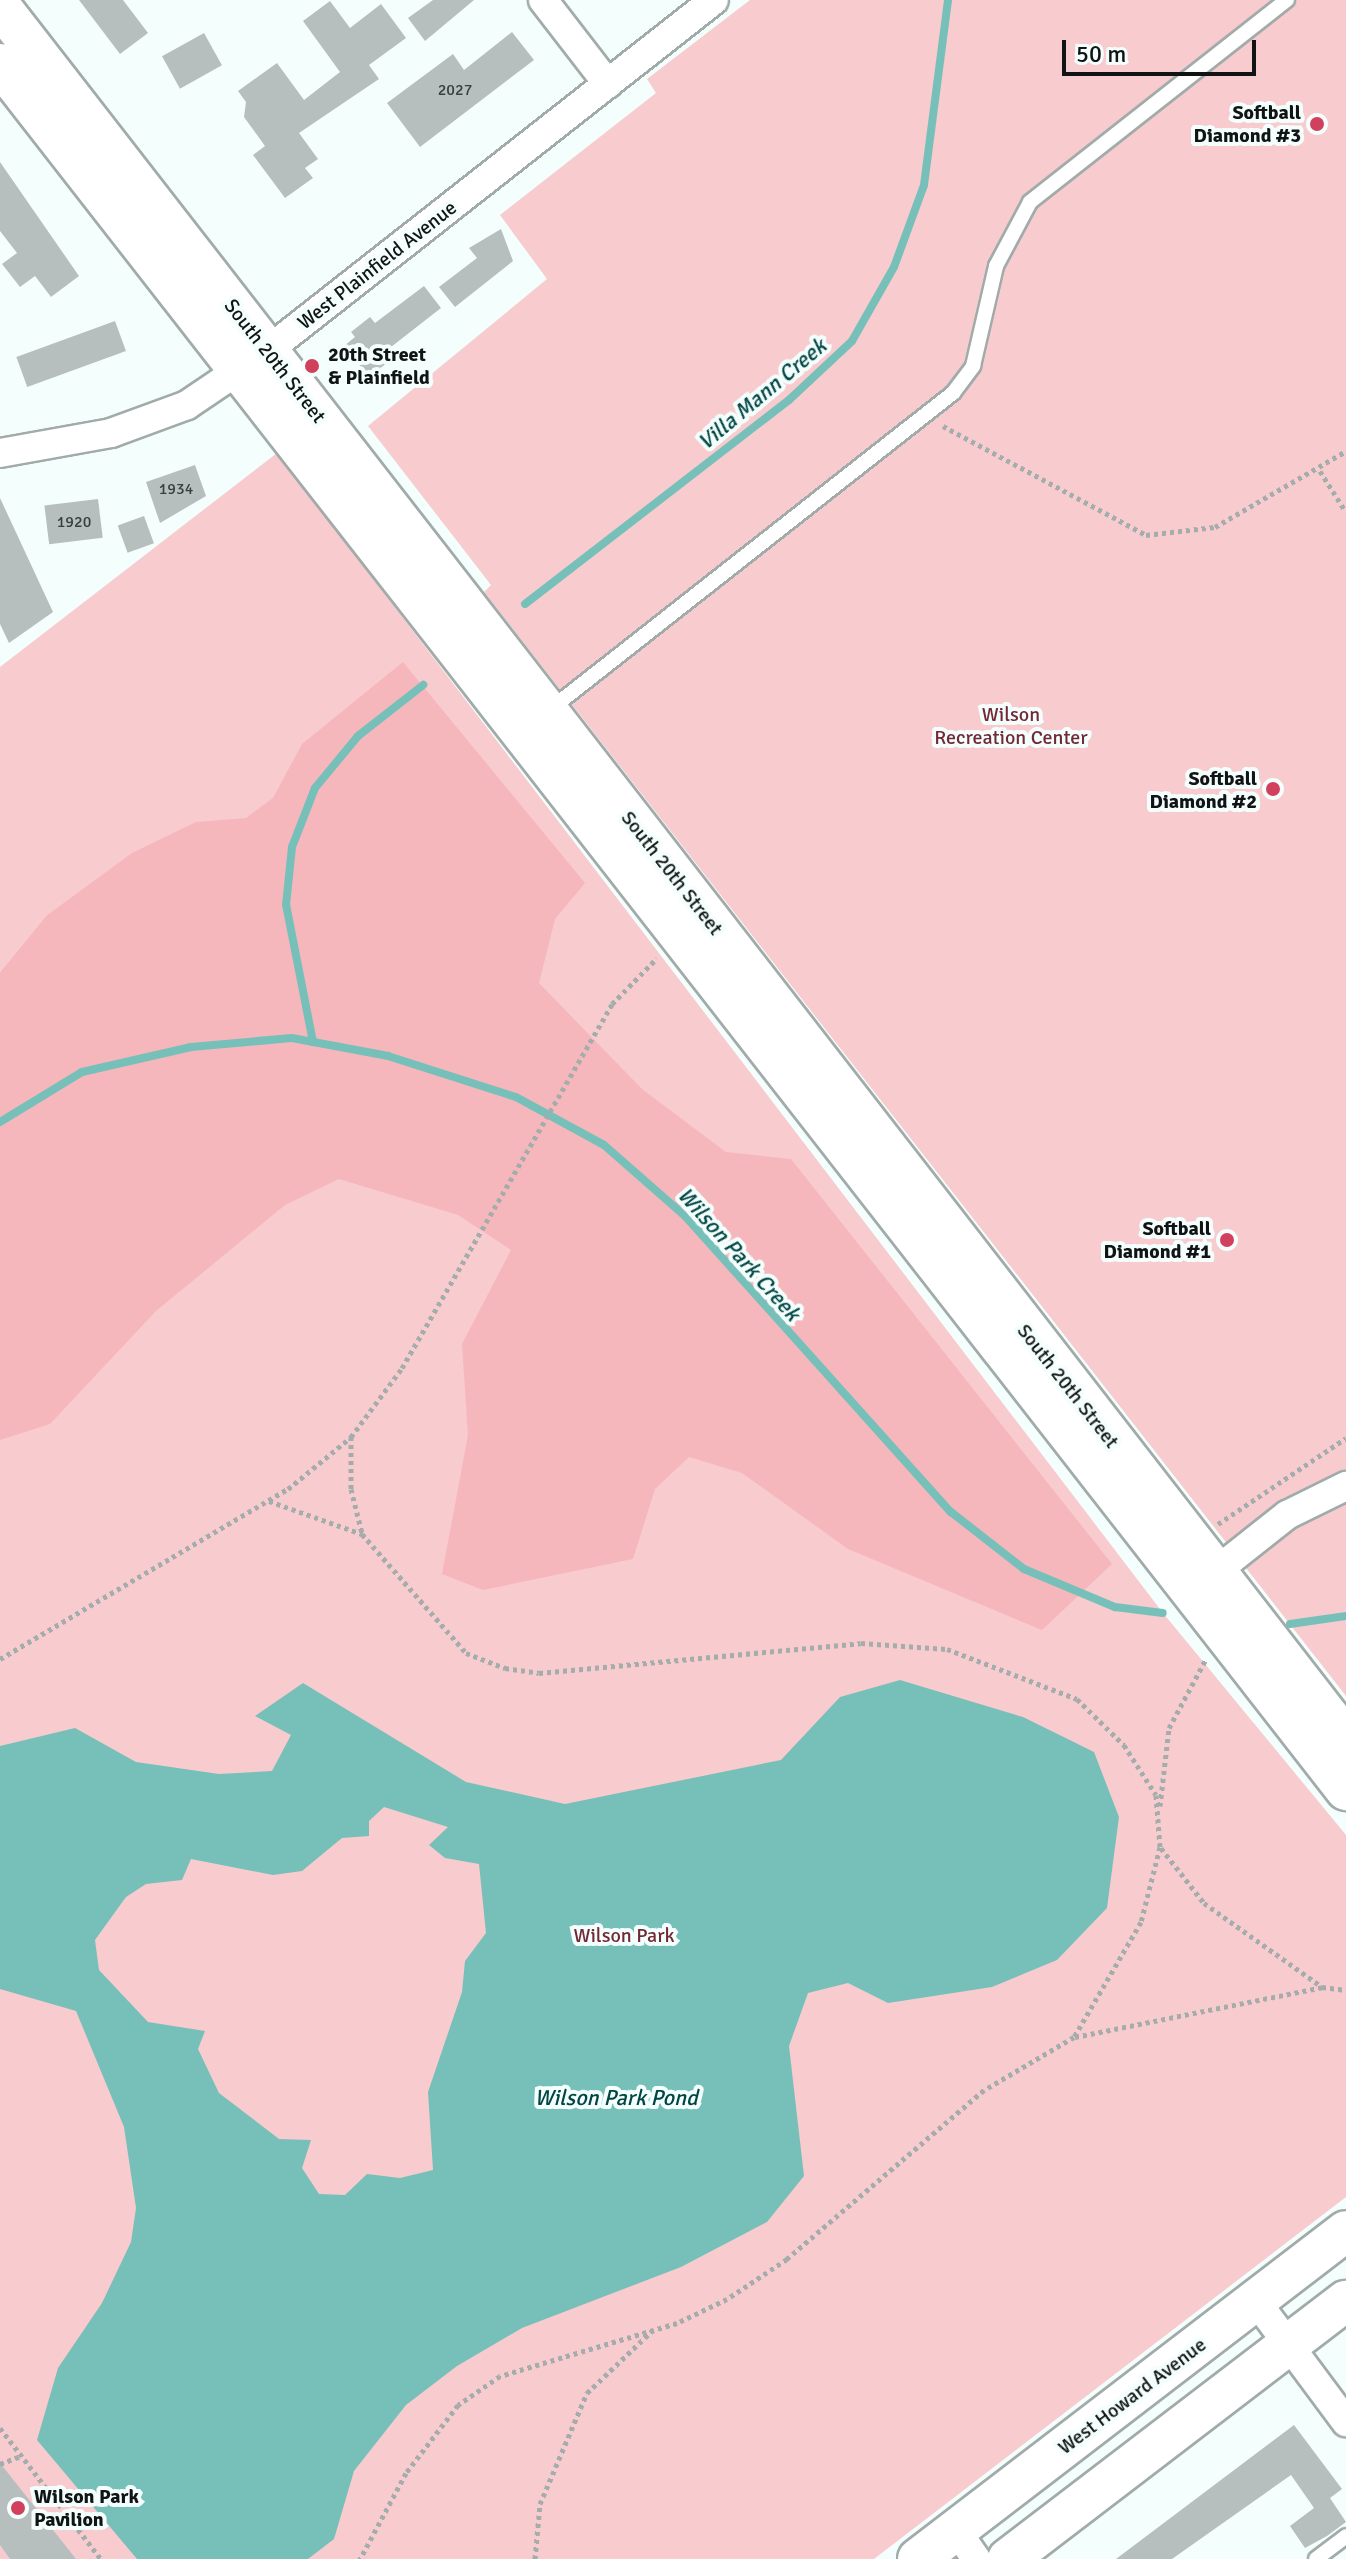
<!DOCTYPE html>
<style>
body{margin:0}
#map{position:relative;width:1346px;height:2559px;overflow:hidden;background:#f4fefd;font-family:Signika,sans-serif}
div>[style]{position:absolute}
.green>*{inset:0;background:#f8cbce}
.forest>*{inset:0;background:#f6b7bc}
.water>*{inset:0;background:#77c0ba}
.stream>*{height:8px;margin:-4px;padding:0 4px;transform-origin:4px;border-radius:4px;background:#77c0ba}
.building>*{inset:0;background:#b6bfbe;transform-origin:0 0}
.path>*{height:5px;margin-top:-2.5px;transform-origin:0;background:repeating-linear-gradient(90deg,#a5adac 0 4px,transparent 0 8px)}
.roads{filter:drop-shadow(2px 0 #a1abaa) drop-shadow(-2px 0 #a1abaa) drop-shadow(0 2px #a1abaa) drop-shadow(0 -2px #a1abaa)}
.lane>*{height:14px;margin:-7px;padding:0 7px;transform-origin:7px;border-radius:7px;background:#fff}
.street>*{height:28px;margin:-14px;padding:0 14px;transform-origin:14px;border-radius:14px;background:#fff}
.secondary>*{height:40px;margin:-20px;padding:0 20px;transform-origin:20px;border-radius:20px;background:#fff}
.dots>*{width:22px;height:22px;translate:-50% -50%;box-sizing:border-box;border:4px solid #f4fefd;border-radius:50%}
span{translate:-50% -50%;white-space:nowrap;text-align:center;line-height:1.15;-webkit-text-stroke:8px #f4fefd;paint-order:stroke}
.number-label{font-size:16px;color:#3a3f3e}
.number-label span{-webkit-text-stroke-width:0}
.poi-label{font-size:20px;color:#111414;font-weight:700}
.right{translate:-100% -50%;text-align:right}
.left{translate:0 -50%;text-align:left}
.street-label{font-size:20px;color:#111414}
.park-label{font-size:20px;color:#722935}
.water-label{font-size:22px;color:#004643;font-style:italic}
.scale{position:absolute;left:1062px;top:40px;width:194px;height:36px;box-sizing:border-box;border:4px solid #111414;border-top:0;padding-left:10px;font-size:24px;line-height:28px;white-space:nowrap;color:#111414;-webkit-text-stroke:6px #f4fefd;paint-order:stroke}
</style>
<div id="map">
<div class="green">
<i style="clip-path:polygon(750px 0,1346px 0,1346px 1696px,484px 592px,491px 585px,368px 426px,547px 279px,500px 215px,656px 93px,647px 79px)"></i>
<i style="clip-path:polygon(277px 453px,1163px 1613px,1346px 1835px,1346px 2197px,874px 2559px,0 2559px,0 1019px,46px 916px,0 972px,0 667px)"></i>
</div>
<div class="forest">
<i style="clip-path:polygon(403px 662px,585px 883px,555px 919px,539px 983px,642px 1089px,726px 1152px,791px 1159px,1112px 1564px,1042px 1630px,848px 1549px,742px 1473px,689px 1457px,655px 1489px,633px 1559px,483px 1590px,442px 1574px,468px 1435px,462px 1344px,511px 1250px,458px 1215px,339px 1179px,285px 1205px,156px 1311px,50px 1424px,0 1440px,0 972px,46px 916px,132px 853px,196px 822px,246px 818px,273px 798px,302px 744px)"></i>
</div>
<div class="water">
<i style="clip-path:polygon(evenodd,900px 1680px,1023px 1717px,1094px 1752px,1119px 1817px,1107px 1908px,1057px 1960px,992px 1987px,888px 2003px,848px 1983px,808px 1993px,789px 2046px,804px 2176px,767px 2222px,681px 2267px,522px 2328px,457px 2366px,406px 2405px,354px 2471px,334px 2539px,308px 2559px,137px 2559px,37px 2440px,58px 2368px,102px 2303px,131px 2242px,136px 2208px,124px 2127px,76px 2011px,0 1989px,0 1746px,75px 1728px,136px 1762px,219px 1774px,272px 1771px,291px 1735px,255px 1716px,303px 1683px,466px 1782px,565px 1804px,781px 1760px,840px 1697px,900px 1680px,384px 1807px,448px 1827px,429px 1845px,445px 1858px,479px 1864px,486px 1933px,465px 1961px,462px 1992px,428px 2092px,433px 2170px,400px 2178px,367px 2174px,345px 2195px,319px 2194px,302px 2168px,311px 2140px,279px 2139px,219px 2093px,198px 2049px,205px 2031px,148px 2022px,99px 1970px,95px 1940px,126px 1897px,146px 1884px,182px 1880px,191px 1859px,273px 1875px,302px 1871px,342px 1838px,369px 1836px,369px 1821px,384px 1807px)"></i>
</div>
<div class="stream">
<i style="left:525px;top:604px;width:334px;rotate:-37.7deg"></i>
<i style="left:789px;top:400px;width:86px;rotate:-43.1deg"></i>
<i style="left:852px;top:341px;width:85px;rotate:-60.4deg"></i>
<i style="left:894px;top:267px;width:87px;rotate:-69.9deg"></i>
<i style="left:924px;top:185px;width:187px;rotate:-82.6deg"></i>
<i style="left:313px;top:1042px;width:140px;rotate:-101.1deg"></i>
<i style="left:286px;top:905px;width:58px;rotate:-84.1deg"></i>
<i style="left:292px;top:847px;width:63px;rotate:-68.7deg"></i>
<i style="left:315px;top:788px;width:67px;rotate:-50.4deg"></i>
<i style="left:358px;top:736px;width:83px;rotate:-38.1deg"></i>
<i style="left:0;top:1122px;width:96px;rotate:-31.4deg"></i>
<i style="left:82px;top:1072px;width:112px;rotate:-12.9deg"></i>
<i style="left:191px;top:1047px;width:101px;rotate:-5.1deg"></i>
<i style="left:292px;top:1038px;width:98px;rotate:10.6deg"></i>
<i style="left:388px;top:1056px;width:134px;rotate:17.8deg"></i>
<i style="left:516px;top:1097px;width:100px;rotate:28.6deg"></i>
<i style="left:604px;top:1145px;width:108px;rotate:41.2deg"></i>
<i style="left:685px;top:1216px;width:398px;rotate:48.1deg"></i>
<i style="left:951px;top:1512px;width:93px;rotate:38deg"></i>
<i style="left:1024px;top:1569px;width:99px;rotate:22.7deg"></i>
<i style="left:1115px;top:1607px;width:48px;rotate:7.1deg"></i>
<i style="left:1290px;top:1624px;width:57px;rotate:-8.1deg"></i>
</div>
<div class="building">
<i style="clip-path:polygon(79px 0,123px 0,148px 33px,120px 54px)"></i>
<i style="clip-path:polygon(433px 0,474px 0,425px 41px,408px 18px)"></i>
<i style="clip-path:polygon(330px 1px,350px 28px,381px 4px,406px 38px,369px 65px,379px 79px,299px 133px,318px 159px,305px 168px,313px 178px,285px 198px,253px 155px,265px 146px,244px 117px,246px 102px,238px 91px,277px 63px,304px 100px,340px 72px,303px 21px)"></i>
<i style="clip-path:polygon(512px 32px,534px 60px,420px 147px,387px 103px,453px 54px,464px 70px)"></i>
<i style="left:204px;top:33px;width:37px;height:48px;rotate:61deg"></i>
<i style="clip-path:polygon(0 162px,79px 276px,51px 297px,35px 276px,20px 287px,2px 264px,17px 253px,0 231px)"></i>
<i style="clip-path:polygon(501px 229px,513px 261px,455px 307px,439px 287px,477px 258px,469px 248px)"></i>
<i style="clip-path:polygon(424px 286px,441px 308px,391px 347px,397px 355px,369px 377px,344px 346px,355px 337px,351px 332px,370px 317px,375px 323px)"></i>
<i style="left:115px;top:321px;width:32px;height:105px;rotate:70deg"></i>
<i style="clip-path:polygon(195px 465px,206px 496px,160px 523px,146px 482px)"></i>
<i style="clip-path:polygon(0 498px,53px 612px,9px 643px,0 624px)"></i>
<i style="left:98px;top:499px;width:39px;height:54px;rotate:83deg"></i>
<i style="left:144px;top:516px;width:29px;height:28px;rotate:70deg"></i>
<i style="clip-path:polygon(1294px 2425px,1342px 2489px,1330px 2498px,1346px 2522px,1327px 2536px,1305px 2548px,1290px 2526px,1314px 2508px,1291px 2475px,1172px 2559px,1116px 2559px)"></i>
<i style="clip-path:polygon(0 2463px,76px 2559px,10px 2559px,0 2545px)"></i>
</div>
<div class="path">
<i style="left:943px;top:426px;width:230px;rotate:28.2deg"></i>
<i style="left:1146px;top:535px;width:69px;rotate:-6.6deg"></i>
<i style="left:1215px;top:527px;width:151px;rotate:-30.1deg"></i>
<i style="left:1320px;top:471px;width:45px;rotate:57.7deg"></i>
<i style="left:351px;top:1437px;width:52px;rotate:90deg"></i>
<i style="left:351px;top:1489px;width:45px;rotate:76deg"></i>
<i style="left:269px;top:1501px;width:99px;rotate:19.5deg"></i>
<i style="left:362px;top:1534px;width:158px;rotate:48.8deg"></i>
<i style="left:466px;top:1653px;width:42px;rotate:21deg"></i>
<i style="left:505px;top:1668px;width:34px;rotate:8deg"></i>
<i style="left:539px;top:1673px;width:323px;rotate:-5.3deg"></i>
<i style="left:861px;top:1643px;width:86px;rotate:4deg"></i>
<i style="left:947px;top:1649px;width:139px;rotate:21deg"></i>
<i style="left:1077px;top:1699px;width:66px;rotate:44.4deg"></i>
<i style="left:1124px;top:1745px;width:59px;rotate:57.4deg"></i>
<i style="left:1156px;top:1795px;width:52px;rotate:85.6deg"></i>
<i style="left:1160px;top:1847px;width:77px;rotate:104.2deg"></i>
<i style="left:1141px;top:1922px;width:133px;rotate:120.2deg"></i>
<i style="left:1074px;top:2037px;width:104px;rotate:149.5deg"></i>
<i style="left:984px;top:2090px;width:260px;rotate:139.4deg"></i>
<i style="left:787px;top:2259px;width:72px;rotate:146.3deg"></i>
<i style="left:727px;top:2299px;width:55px;rotate:154.4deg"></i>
<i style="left:677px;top:2323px;width:185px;rotate:163.3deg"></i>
<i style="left:500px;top:2376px;width:51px;rotate:145.4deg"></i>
<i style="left:458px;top:2405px;width:86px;rotate:127.4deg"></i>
<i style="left:406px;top:2473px;width:98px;rotate:118.1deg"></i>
<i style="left:1218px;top:1524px;width:154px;rotate:-33.9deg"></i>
<i style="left:0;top:1659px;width:334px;rotate:-30.6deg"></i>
<i style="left:288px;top:1489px;width:82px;rotate:-39.5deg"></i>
<i style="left:351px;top:1437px;width:86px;rotate:-53.5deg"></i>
<i style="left:402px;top:1368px;width:420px;rotate:-60deg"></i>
<i style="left:612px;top:1004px;width:64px;rotate:-45.6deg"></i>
<i style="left:1160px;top:1806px;width:79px;rotate:-83.4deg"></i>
<i style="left:1169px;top:1728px;width:78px;rotate:-61.8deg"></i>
<i style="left:1161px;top:1848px;width:70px;rotate:52deg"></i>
<i style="left:1204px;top:1903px;width:145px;rotate:35.4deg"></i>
<i style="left:1075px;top:2037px;width:252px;rotate:-11.4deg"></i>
<i style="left:1322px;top:1987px;width:24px;rotate:7deg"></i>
<i style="left:0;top:2428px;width:165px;rotate:52.4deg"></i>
<i style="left:0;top:2464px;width:22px;rotate:-21deg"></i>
<i style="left:535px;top:2559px;width:55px;rotate:-84.8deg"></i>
<i style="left:540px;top:2504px;width:121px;rotate:-67.1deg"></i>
<i style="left:587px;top:2393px;width:91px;rotate:-43.7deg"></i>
</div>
<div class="roads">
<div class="lane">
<i style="left:548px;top:711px;width:515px;rotate:-38.14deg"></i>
<i style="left:953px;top:393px;width:34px;rotate:-53deg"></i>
<i style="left:973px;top:366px;width:103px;rotate:-77deg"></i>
<i style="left:996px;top:266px;width:72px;rotate:-62deg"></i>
<i style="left:1030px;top:202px;width:327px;rotate:-38.2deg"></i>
<i style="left:1316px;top:2559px;width:38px;rotate:-37deg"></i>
</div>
<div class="street">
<i style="left:543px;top:0;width:106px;rotate:52.3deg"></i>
<i style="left:0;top:453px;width:113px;rotate:-10.2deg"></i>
<i style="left:111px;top:433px;width:81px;rotate:-20.2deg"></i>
<i style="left:187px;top:405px;width:97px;rotate:-34deg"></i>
<i style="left:267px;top:351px;width:568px;rotate:-38.14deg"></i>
<i style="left:1201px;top:1583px;width:110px;rotate:-38.3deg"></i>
<i style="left:1287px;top:1515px;width:66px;rotate:-26.2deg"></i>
<i style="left:1256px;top:2301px;width:151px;rotate:53.4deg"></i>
<i style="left:956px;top:2530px;width:35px;rotate:55deg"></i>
</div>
<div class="secondary">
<i style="left:0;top:6px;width:2194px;rotate:52.16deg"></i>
<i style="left:0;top:64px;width:2189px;rotate:52.05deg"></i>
<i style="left:918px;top:2559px;width:539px;rotate:-37.46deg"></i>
<i style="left:1008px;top:2559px;width:425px;rotate:-37.4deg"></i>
</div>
</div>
<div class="dots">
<i style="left:1317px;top:124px;background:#d1415d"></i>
<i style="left:312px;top:366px;background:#d1415d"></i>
<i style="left:1273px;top:789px;background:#d1415d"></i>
<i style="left:1227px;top:1240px;background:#d1415d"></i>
<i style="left:18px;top:2508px;background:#d1415d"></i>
</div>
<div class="number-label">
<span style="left:455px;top:90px">2027</span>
<span style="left:176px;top:489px">1934</span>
<span style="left:74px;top:522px">1920</span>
</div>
<div class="poi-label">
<span class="right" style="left:1301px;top:124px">Softball<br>Diamond #3</span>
<span class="left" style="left:328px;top:366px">20th Street<br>&amp; Plainfield</span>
<span class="right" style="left:1257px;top:790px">Softball<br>Diamond #2</span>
<span class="right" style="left:1211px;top:1240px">Softball<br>Diamond #1</span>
<span class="left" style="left:34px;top:2508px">Wilson Park<br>Pavilion</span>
</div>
<div class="street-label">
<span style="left:377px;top:265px;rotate:-38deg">West Plainfield Avenue</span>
<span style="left:275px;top:361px;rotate:52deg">South 20th Street</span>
<span style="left:672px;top:873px;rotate:52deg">South 20th Street</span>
<span style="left:1068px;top:1386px;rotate:52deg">South 20th Street</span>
<span style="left:1132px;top:2396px;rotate:-37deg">West Howard Avenue</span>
</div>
<div class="park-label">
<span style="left:1011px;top:726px">Wilson<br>Recreation Center</span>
<span style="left:624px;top:1935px">Wilson Park</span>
</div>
<div class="water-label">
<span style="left:762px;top:394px;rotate:-40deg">Villa Mann Creek</span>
<span style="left:739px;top:1254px;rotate:48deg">Wilson Park Creek</span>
<span style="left:616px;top:2098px">Wilson Park Pond</span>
</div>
<div class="scale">50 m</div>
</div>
